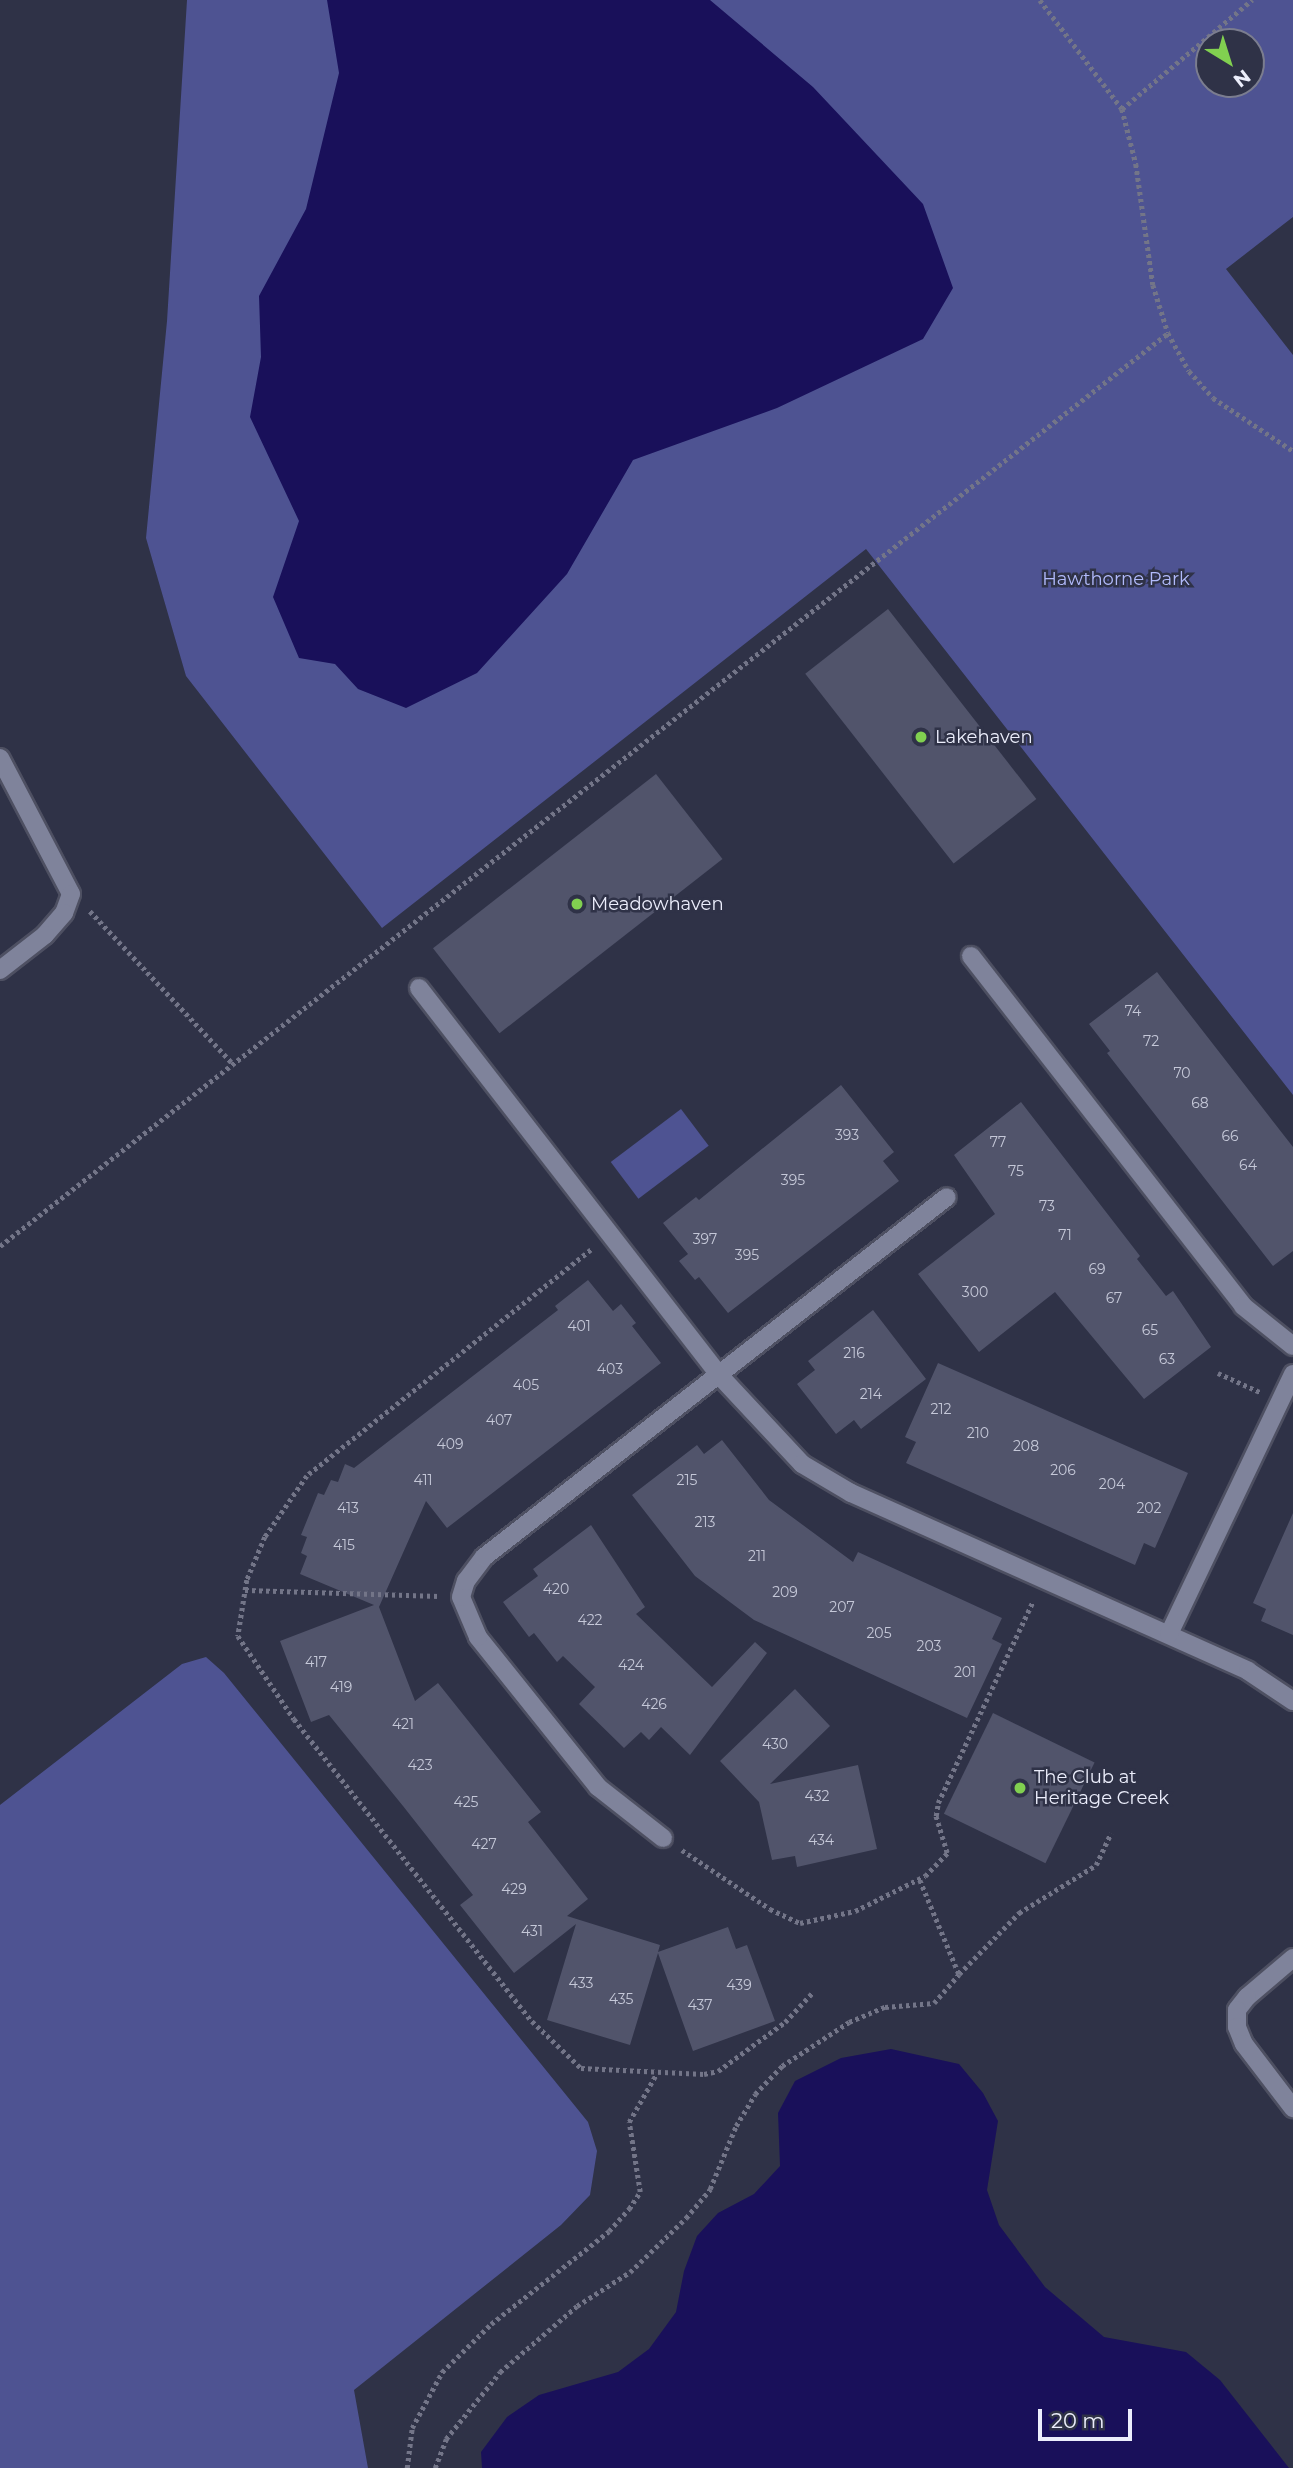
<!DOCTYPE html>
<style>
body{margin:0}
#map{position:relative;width:1293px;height:2468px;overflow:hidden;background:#2f3247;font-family:Montserrat,sans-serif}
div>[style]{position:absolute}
.green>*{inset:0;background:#4e5392;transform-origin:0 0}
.water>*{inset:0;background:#19105a}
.building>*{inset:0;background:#51546b;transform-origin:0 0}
.path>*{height:4.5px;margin-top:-2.25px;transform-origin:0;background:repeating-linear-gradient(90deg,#737588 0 3.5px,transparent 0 7px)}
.roads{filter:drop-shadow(2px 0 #4e5062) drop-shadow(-2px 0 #4e5062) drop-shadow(0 2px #4e5062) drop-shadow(0 -2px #4e5062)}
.minor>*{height:18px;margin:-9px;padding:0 9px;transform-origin:9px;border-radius:9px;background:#7f839b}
.dots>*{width:19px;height:19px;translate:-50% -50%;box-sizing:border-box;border:4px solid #2f3247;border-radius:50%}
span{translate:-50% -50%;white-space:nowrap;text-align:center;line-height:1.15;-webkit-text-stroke:5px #2f3247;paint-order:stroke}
.number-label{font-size:14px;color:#c5c8d8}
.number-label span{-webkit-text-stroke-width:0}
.park-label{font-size:18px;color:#b2bbfc}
.poi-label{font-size:18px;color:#eceefc}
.left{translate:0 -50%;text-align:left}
.north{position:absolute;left:1195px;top:28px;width:70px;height:70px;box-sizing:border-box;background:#2f3247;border:2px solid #7b7d8f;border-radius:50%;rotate:142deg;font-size:19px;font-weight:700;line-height:28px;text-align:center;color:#eceefc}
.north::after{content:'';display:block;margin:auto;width:24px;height:32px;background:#81d050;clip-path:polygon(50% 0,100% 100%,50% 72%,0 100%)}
.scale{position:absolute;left:1038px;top:2409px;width:94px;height:32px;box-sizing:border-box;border:4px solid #eceefc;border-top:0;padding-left:9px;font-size:21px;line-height:24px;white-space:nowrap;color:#eceefc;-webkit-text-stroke:5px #2f3247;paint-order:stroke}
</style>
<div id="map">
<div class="green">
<i style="clip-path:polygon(evenodd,187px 0,1293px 0,1293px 217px,1226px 269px,1293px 355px,1293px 1095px,866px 549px,382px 928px,186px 676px,146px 538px,167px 321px,187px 0,1209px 42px,1251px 42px,1251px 84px,1209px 84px,1209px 42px)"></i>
<i style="left:681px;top:1109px;width:46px;height:88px;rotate:53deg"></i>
<i style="clip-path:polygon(206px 1657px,224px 1673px,588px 2122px,597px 2151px,590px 2195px,561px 2225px,354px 2390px,368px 2468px,0 2468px,0 1805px,182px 1664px)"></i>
</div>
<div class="water">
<i style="clip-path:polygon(327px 0,710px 0,813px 87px,923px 204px,953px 288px,923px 339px,777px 408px,633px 460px,567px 574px,477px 673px,406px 708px,358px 689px,335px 664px,299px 658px,273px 597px,299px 521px,250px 417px,261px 357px,259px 296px,306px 209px,339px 73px)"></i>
<i style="clip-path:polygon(891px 2049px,959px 2064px,983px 2093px,998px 2121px,987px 2190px,999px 2225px,1045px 2287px,1104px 2337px,1186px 2352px,1220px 2380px,1289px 2468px,482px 2468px,481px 2452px,507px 2417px,539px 2395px,618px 2372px,649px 2349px,676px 2312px,684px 2271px,697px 2236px,718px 2213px,754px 2194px,780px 2166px,778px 2113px,795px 2081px,841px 2058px)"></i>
</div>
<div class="building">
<i style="left:888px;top:609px;width:241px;height:105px;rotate:52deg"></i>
<i style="left:656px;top:774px;width:108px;height:283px;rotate:52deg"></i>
<i style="clip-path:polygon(1157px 972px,1293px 1147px,1293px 1251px,1273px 1266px,1107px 1053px,1110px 1051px,1089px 1024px)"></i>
<i style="clip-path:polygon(841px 1085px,894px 1152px,883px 1161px,899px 1181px,728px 1313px,699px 1277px,695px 1280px,679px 1261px,688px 1254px,663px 1223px,696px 1197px,699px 1200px)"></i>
<i style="clip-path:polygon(1021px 1102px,1140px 1256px,1137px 1259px,1166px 1296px,1173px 1291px,1211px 1347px,1144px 1399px,1055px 1292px,979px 1352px,918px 1274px,995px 1214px,954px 1155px)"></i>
<i style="clip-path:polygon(588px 1280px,613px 1311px,621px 1304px,636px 1323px,632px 1326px,661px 1363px,447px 1528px,426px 1501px,379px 1607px,415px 1701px,438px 1683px,541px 1812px,528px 1822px,588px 1899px,567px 1916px,660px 1945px,658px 1952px,728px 1927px,736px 1949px,747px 1945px,775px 2021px,693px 2051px,658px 1953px,630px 2045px,547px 2020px,576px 1924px,514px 1973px,460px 1905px,473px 1895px,403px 1806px,329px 1715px,311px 1722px,280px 1641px,374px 1605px,300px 1574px,307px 1556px,301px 1553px,307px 1537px,301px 1535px,318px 1493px,324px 1495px,331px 1480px,338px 1482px,345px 1464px,354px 1468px,558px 1310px,555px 1306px)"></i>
<i style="clip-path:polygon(873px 1310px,926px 1379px,861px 1429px,854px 1420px,836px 1434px,797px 1384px,815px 1370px,808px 1361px)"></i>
<i style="clip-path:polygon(938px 1363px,1188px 1473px,1155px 1548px,1144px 1543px,1135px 1565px,906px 1463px,916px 1442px,905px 1437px)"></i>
<i style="clip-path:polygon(722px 1440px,769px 1500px,853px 1562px,858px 1552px,1002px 1618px,992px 1639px,1002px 1644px,967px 1718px,754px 1620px,695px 1576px,632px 1495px,697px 1445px,704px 1454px)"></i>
<i style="clip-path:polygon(1293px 1513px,1293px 1635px,1261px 1621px,1266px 1609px,1253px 1603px)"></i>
<i style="clip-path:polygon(591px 1525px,645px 1607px,636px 1614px,712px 1687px,755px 1642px,767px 1653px,690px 1755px,661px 1727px,649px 1740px,641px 1732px,624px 1748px,579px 1704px,595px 1687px,563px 1656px,557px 1662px,534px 1633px,529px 1637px,503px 1602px,538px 1576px,533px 1569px)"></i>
<i style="clip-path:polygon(795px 1689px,830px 1726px,770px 1784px,858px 1765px,877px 1849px,797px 1867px,795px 1856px,772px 1860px,759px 1802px,720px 1761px)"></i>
<i style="left:993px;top:1713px;width:113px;height:112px;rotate:26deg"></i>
</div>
<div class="path">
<i style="left:1040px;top:0;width:136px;rotate:53deg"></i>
<i style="left:1122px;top:109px;width:57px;rotate:75.7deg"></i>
<i style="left:1136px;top:164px;width:122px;rotate:82deg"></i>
<i style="left:1153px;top:285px;width:50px;rotate:72.6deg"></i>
<i style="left:1168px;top:333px;width:43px;rotate:61.1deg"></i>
<i style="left:1189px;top:371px;width:36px;rotate:48deg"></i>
<i style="left:1213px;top:398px;width:96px;rotate:33.5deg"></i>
<i style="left:1122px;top:109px;width:170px;rotate:-40deg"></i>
<i style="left:90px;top:911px;width:209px;rotate:46.9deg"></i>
<i style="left:0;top:1246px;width:1482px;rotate:-38.01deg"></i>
<i style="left:591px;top:1250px;width:363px;rotate:141.5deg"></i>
<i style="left:307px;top:1476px;width:74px;rotate:124.5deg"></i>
<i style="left:265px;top:1537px;width:47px;rotate:112.7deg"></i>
<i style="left:247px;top:1580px;width:57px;rotate:99.1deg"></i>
<i style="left:238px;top:1636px;width:100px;rotate:56deg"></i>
<i style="left:294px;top:1719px;width:385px;rotate:51.8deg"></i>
<i style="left:532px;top:2021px;width:68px;rotate:43.8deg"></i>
<i style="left:581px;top:2068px;width:123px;rotate:2.8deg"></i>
<i style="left:704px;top:2074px;width:14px;rotate:-12deg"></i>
<i style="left:718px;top:2071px;width:83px;rotate:-36.2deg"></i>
<i style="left:785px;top:2022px;width:41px;rotate:-47deg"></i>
<i style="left:1218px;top:1373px;width:46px;rotate:24.3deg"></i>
<i style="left:245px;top:1590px;width:194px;rotate:1.8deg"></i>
<i style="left:682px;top:1850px;width:106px;rotate:33.8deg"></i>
<i style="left:770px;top:1909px;width:33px;rotate:25deg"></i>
<i style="left:800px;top:1923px;width:56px;rotate:-12.3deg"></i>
<i style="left:855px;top:1911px;width:78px;rotate:-26.6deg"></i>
<i style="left:925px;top:1876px;width:32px;rotate:-46deg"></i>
<i style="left:947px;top:1853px;width:39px;rotate:-107deg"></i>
<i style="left:936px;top:1816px;width:13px;rotate:-81deg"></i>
<i style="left:938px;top:1803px;width:223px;rotate:-64.8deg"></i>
<i style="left:920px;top:1880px;width:102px;rotate:67.5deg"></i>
<i style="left:959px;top:1974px;width:86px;rotate:-45.5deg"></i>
<i style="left:1019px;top:1913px;width:91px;rotate:-31.9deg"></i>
<i style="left:1096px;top:1865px;width:35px;rotate:-65deg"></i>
<i style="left:407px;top:2468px;width:40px;rotate:-82.9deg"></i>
<i style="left:412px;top:2428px;width:64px;rotate:-61.8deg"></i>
<i style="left:442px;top:2372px;width:69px;rotate:-44.4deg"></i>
<i style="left:491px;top:2324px;width:150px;rotate:-38.2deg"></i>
<i style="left:609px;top:2231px;width:30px;rotate:-48deg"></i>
<i style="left:629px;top:2209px;width:20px;rotate:-57deg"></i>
<i style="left:640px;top:2192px;width:71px;rotate:-98.9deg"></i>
<i style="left:629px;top:2122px;width:56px;rotate:-60.3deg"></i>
<i style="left:435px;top:2468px;width:31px;rotate:-69deg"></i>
<i style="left:446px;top:2439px;width:86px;rotate:-51.1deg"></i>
<i style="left:500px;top:2372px;width:101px;rotate:-40.6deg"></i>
<i style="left:577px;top:2306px;width:63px;rotate:-32.7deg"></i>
<i style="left:630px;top:2272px;width:78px;rotate:-44deg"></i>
<i style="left:686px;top:2218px;width:38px;rotate:-50deg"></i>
<i style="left:710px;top:2189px;width:68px;rotate:-67.6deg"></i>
<i style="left:736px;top:2126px;width:37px;rotate:-59deg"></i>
<i style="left:755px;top:2094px;width:39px;rotate:-46deg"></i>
<i style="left:782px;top:2066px;width:80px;rotate:-33.3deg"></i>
<i style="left:849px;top:2022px;width:39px;rotate:-23deg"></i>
<i style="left:885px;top:2007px;width:49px;rotate:-4.7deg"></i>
<i style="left:934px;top:2003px;width:38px;rotate:-49deg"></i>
</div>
<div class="roads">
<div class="minor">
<i style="left:0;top:758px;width:153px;rotate:62.4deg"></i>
<i style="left:71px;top:894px;width:20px;rotate:110deg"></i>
<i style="left:64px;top:913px;width:29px;rotate:131deg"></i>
<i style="left:45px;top:935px;width:57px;rotate:142.1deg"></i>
<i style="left:971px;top:956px;width:443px;rotate:52.1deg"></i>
<i style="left:1243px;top:1306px;width:64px;rotate:38.7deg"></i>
<i style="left:419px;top:988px;width:490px;rotate:52.2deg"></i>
<i style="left:719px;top:1375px;width:122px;rotate:47deg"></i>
<i style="left:802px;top:1464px;width:57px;rotate:30.6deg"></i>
<i style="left:851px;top:1493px;width:435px;rotate:24.1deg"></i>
<i style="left:1248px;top:1671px;width:54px;rotate:33.7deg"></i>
<i style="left:1169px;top:1634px;width:288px;rotate:-64.5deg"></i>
<i style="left:663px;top:1838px;width:83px;rotate:-141.9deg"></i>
<i style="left:598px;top:1787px;width:192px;rotate:-128.7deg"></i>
<i style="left:478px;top:1637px;width:43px;rotate:-113deg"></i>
<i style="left:461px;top:1597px;width:17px;rotate:-73deg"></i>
<i style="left:466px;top:1581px;width:30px;rotate:-53deg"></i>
<i style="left:484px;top:1557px;width:586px;rotate:-37.87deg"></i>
<i style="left:1293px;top:1958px;width:60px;rotate:139.7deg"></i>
<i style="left:1247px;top:1997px;width:16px;rotate:128deg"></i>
<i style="left:1237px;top:2010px;width:17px;rotate:90deg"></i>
<i style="left:1237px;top:2027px;width:18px;rotate:68deg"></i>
<i style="left:1244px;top:2044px;width:81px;rotate:52.6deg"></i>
</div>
</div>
<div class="dots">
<i style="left:921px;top:737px;background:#81d050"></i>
<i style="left:577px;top:904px;background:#81d050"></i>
<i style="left:1020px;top:1788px;background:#81d050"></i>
</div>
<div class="number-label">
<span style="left:1133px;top:1011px">74</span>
<span style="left:1151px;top:1041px">72</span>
<span style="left:1182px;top:1073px">70</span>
<span style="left:1200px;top:1103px">68</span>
<span style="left:847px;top:1135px">393</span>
<span style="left:1230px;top:1136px">66</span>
<span style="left:998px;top:1142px">77</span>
<span style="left:1248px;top:1165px">64</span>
<span style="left:1016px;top:1171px">75</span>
<span style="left:793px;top:1180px">395</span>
<span style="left:1047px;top:1206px">73</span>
<span style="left:1065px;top:1235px">71</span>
<span style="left:705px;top:1239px">397</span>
<span style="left:747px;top:1255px">395</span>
<span style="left:1097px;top:1269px">69</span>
<span style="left:975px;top:1292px">300</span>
<span style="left:1114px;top:1298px">67</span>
<span style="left:579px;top:1326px">401</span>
<span style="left:1150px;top:1330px">65</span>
<span style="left:854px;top:1353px">216</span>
<span style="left:1167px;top:1359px">63</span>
<span style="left:610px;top:1369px">403</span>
<span style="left:526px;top:1385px">405</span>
<span style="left:871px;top:1394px">214</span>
<span style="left:941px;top:1409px">212</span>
<span style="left:499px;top:1420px">407</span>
<span style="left:978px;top:1433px">210</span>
<span style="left:450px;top:1444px">409</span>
<span style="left:1026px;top:1446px">208</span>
<span style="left:1063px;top:1470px">206</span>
<span style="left:423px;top:1480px">411</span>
<span style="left:687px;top:1480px">215</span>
<span style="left:1112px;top:1484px">204</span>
<span style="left:348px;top:1508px">413</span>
<span style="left:1149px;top:1508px">202</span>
<span style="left:705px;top:1522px">213</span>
<span style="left:344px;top:1545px">415</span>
<span style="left:757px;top:1556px">211</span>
<span style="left:556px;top:1589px">420</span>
<span style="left:785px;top:1592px">209</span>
<span style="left:842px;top:1607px">207</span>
<span style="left:590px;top:1620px">422</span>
<span style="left:879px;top:1633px">205</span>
<span style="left:929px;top:1646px">203</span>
<span style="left:316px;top:1662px">417</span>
<span style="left:631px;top:1665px">424</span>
<span style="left:965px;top:1672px">201</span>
<span style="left:341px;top:1687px">419</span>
<span style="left:654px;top:1704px">426</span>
<span style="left:403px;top:1724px">421</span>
<span style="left:775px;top:1744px">430</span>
<span style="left:420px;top:1765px">423</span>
<span style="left:817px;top:1796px">432</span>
<span style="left:466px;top:1802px">425</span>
<span style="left:821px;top:1840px">434</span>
<span style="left:484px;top:1844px">427</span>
<span style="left:514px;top:1889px">429</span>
<span style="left:532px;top:1931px">431</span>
<span style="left:581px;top:1983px">433</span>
<span style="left:739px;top:1985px">439</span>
<span style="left:621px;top:1999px">435</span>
<span style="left:700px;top:2005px">437</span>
</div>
<div class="park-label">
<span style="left:1116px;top:579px">Hawthorne Park</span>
</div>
<div class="poi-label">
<span class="left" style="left:935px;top:737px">Lakehaven</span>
<span class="left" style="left:591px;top:904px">Meadowhaven</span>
<span class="left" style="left:1034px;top:1788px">The Club at<br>Heritage Creek</span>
</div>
<div class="north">N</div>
<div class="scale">20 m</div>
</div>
